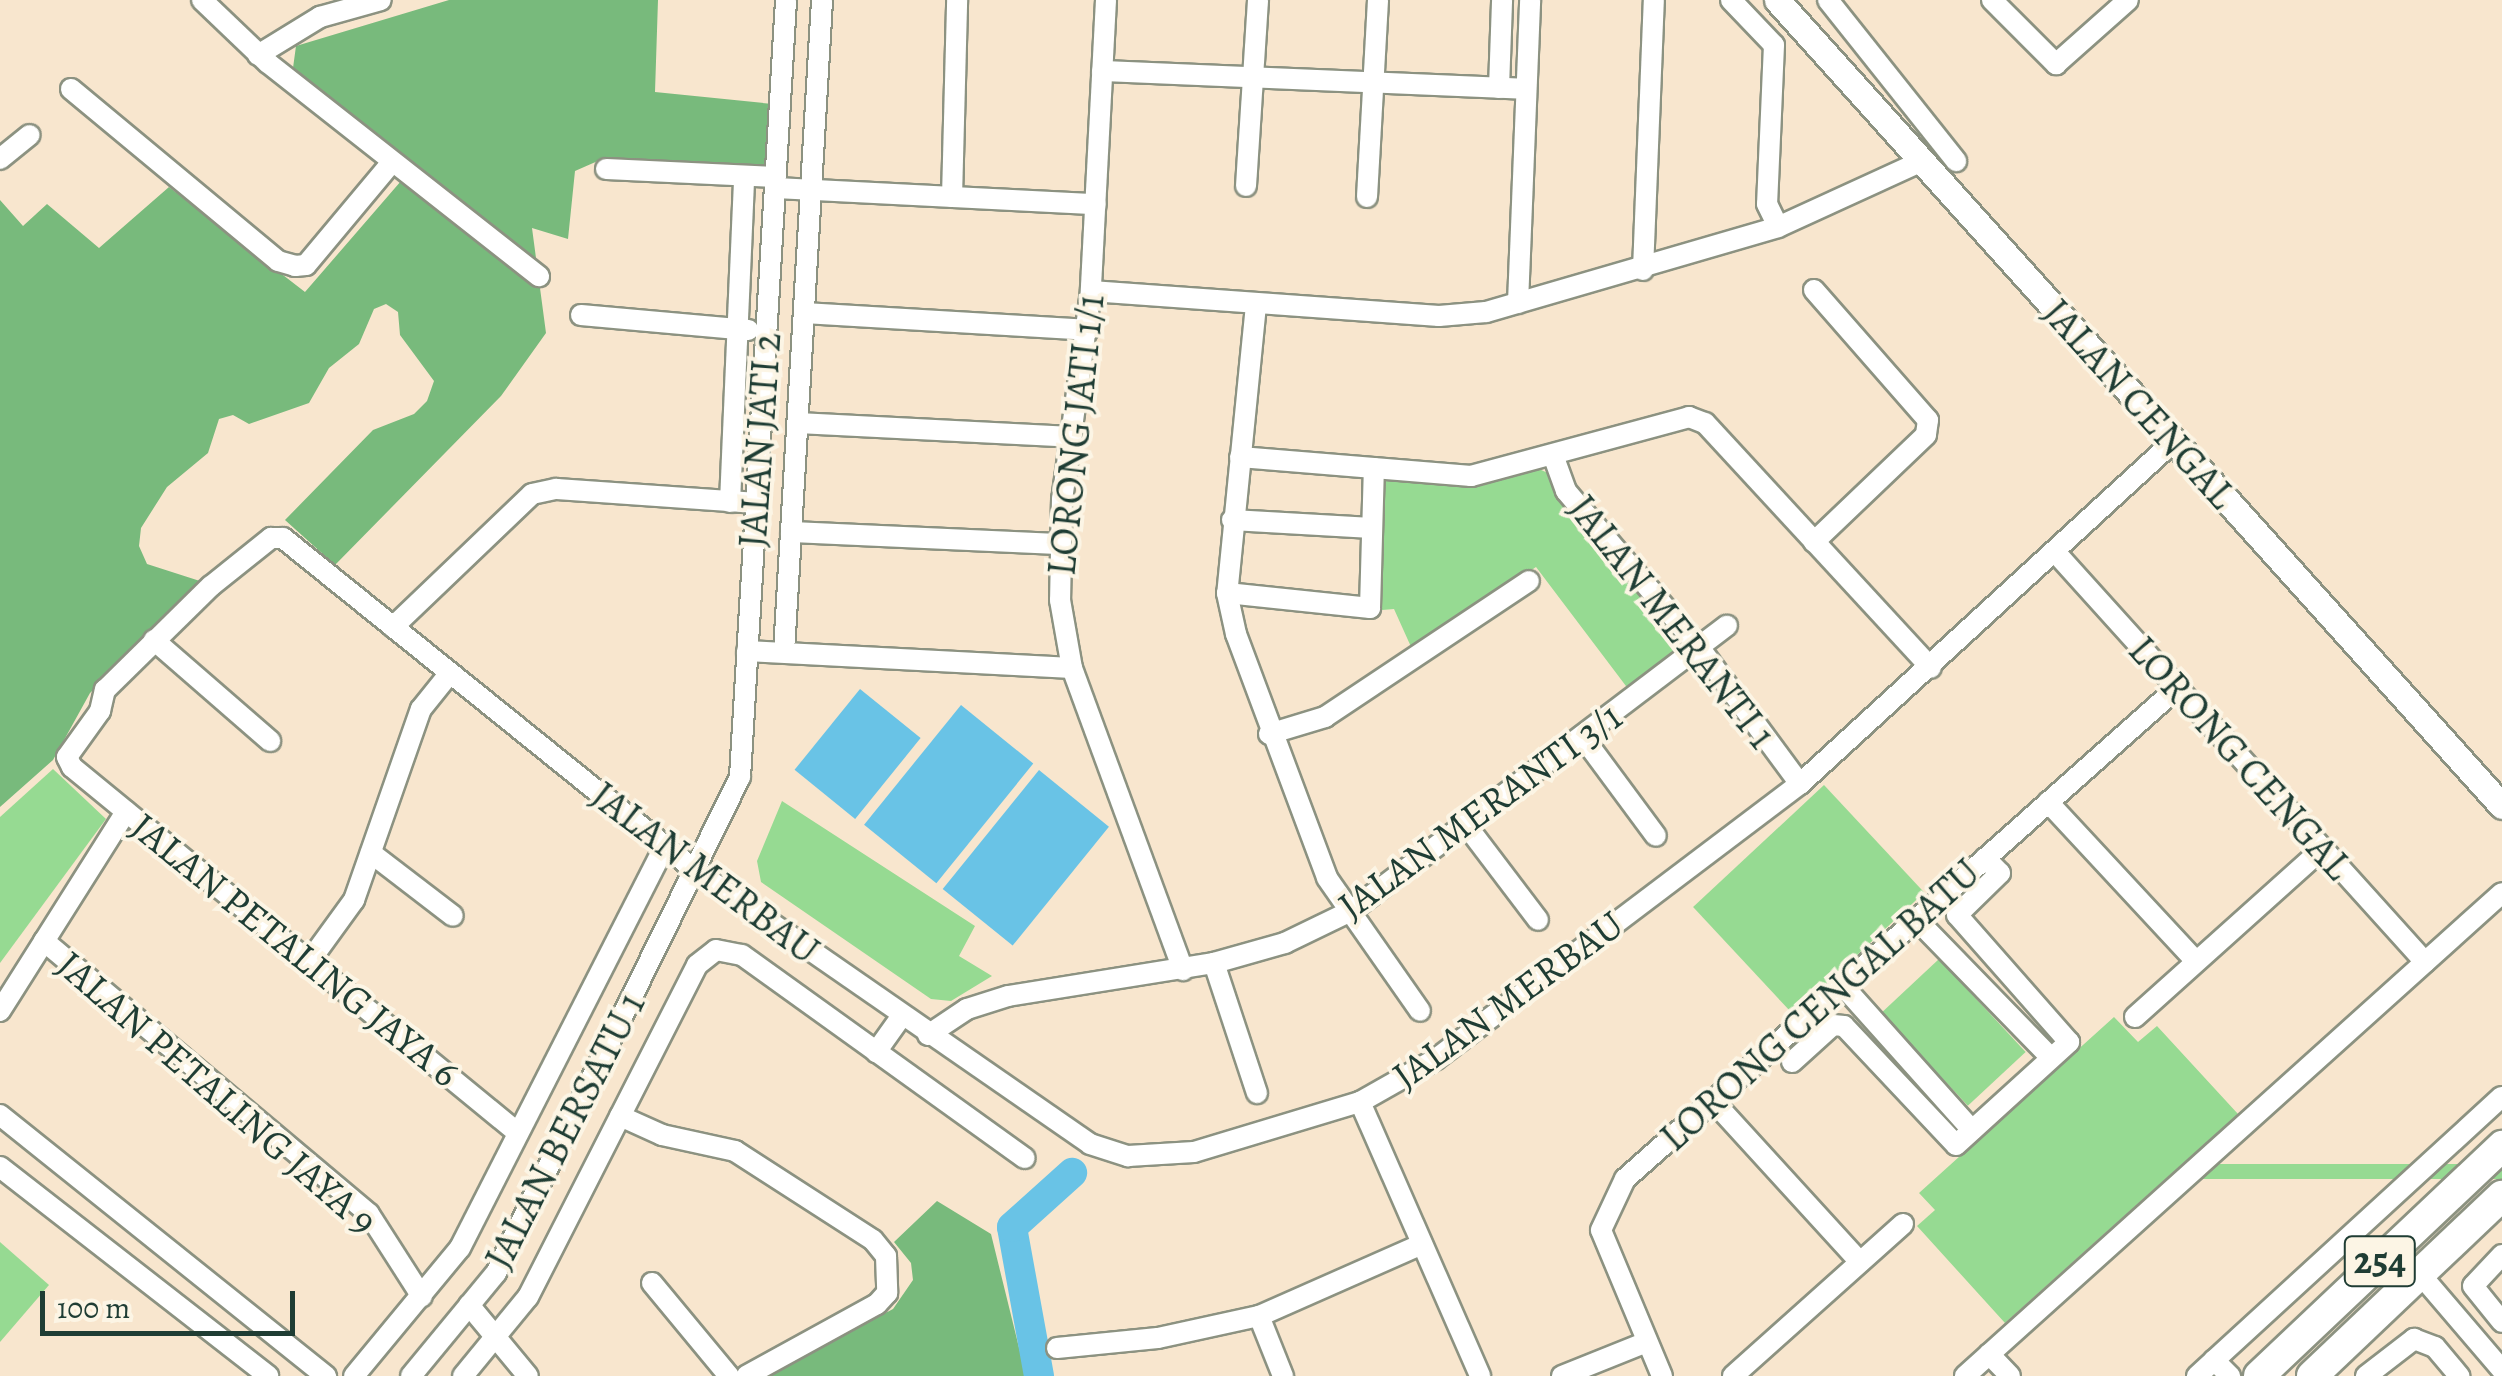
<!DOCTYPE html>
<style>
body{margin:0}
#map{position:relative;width:2502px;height:1376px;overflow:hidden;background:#f8e6ce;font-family:Alegreya,serif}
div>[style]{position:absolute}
.green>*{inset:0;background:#96da92;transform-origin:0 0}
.forest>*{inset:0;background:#78ba7c}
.water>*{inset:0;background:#69c3e6;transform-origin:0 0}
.river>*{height:30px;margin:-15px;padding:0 15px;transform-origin:15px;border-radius:15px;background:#69c3e6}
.roads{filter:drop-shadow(2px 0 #8c9281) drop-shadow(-2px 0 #8c9281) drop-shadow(0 2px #8c9281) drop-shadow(0 -2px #8c9281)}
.minor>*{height:20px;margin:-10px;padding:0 10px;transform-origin:10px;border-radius:10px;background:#fff}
.tertiary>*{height:25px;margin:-12.5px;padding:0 12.5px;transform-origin:12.5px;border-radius:12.5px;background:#fff}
.primary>*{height:30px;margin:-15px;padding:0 15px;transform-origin:15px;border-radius:15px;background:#fff}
span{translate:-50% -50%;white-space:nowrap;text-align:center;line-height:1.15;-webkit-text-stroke:8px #fcf5e5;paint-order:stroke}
.shield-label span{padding:2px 8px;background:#fcf5e5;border:2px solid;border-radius:8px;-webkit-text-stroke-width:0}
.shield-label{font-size:38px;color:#1f3d34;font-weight:700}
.street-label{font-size:40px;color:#1f3d34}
.scale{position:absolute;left:40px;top:1291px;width:255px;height:45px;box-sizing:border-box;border:5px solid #1f3d34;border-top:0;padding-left:12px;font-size:30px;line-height:35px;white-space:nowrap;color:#1f3d34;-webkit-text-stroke:8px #fcf5e5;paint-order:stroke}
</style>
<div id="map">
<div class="green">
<i style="clip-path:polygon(1537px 468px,1552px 475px,1688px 647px,1629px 690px,1536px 567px,1412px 649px,1394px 609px,1382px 610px,1383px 478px,1481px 486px)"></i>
<i style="clip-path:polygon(53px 769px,106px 819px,0 963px,0 817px)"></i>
<i style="left:1824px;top:785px;width:147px;height:179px;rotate:47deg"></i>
<i style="clip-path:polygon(782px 801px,975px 926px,959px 956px,992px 976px,951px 1001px,931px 999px,761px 882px,757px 861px)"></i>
<i style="left:1939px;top:959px;width:127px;height:79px;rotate:47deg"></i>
<i style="clip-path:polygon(2114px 1017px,2138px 1042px,2157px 1026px,2238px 1114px,2005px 1323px,1917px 1226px,1935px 1210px,1919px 1193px)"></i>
<i style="left:2502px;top:1164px;width:15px;height:312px;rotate:90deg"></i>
<i style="clip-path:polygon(0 1242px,49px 1285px,0 1342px)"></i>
</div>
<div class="forest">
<i style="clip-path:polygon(449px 0,658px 0,655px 92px,773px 104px,769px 171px,600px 160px,575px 171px,568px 239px,532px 228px,546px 333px,501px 396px,335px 565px,285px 520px,373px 430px,414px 414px,427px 401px,434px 381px,400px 335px,398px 312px,386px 304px,374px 309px,359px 344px,329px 368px,309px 403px,249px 424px,233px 415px,219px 419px,208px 453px,167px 487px,141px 528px,139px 546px,147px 564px,203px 582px,90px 693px,53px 760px,0 807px,0 200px,23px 226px,47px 204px,99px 248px,169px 187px,305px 292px,414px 166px,293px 68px,296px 46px)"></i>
<i style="clip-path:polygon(937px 1201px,991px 1234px,1026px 1376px,766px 1376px,893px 1309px,913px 1280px,911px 1263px,894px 1242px)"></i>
</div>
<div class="water">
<i style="left:860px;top:689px;width:78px;height:104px;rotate:39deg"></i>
<i style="left:961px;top:705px;width:93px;height:154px;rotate:39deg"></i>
<i style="left:1039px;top:770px;width:90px;height:153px;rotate:39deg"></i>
</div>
<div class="river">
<i style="left:1039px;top:1376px;width:151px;rotate:-100.3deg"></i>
<i style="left:1012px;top:1227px;width:81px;rotate:-42deg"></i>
</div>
<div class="roads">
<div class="minor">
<i style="left:202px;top:0;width:91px;rotate:43.7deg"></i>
<i style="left:268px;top:63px;width:345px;rotate:38.2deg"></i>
<i style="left:1106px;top:0;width:291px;rotate:93deg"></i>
<i style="left:1091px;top:291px;width:210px;rotate:97.9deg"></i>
<i style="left:1062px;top:499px;width:101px;rotate:91.1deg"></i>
<i style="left:1060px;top:600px;width:69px;rotate:80deg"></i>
<i style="left:1072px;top:668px;width:322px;rotate:69.8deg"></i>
<i style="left:1731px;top:0;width:62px;rotate:46.3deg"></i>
<i style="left:1774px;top:45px;width:159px;rotate:92.5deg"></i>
<i style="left:1767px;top:204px;width:25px;rotate:64deg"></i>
<i style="left:1828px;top:0;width:206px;rotate:51.5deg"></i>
<i style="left:1992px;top:0;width:91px;rotate:45deg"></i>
<i style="left:2056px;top:64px;width:96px;rotate:-41.6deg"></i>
<i style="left:258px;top:55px;width:73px;rotate:-31.5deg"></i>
<i style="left:320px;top:17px;width:63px;rotate:-15.6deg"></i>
<i style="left:1102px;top:71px;width:424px;rotate:2.4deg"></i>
<i style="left:1499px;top:88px;width:88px;rotate:-88deg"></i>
<i style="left:71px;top:89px;width:269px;rotate:39.7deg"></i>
<i style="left:278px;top:261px;width:18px;rotate:16deg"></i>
<i style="left:295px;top:266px;width:11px;rotate:-5deg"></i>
<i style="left:306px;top:265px;width:134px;rotate:-50.1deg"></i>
<i style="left:0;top:159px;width:38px;rotate:-39deg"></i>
<i style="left:606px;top:169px;width:170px;rotate:2.7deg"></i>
<i style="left:1246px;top:186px;width:186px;rotate:-86.3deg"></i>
<i style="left:776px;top:188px;width:320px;rotate:2.9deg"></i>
<i style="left:952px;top:197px;width:197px;rotate:-88.5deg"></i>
<i style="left:1367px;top:197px;width:197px;rotate:-86.8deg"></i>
<i style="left:1643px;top:270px;width:270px;rotate:-87.7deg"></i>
<i style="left:1814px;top:290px;width:173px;rotate:48.8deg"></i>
<i style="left:1928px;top:420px;width:15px;rotate:98deg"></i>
<i style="left:1926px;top:435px;width:155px;rotate:136.3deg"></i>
<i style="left:1091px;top:291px;width:349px;rotate:4.1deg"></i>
<i style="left:1439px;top:316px;width:47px;rotate:-4.9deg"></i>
<i style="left:1486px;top:312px;width:304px;rotate:-16.2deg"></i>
<i style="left:1778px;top:227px;width:156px;rotate:-24.6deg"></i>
<i style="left:1518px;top:303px;width:303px;rotate:-87.7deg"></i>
<i style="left:1256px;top:305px;width:289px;rotate:95.7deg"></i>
<i style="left:1227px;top:593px;width:42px;rotate:77.6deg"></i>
<i style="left:1236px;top:634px;width:260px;rotate:69.5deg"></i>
<i style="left:1327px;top:878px;width:162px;rotate:55deg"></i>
<i style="left:804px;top:313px;width:285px;rotate:3.4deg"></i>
<i style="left:581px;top:315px;width:168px;rotate:5.1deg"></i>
<i style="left:798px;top:423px;width:274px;rotate:2.9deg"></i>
<i style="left:1553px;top:455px;width:38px;rotate:70deg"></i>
<i style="left:1566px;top:491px;width:205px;rotate:49.6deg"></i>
<i style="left:1699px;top:647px;width:170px;rotate:53.6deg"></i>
<i style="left:1240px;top:457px;width:232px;rotate:4.7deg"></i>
<i style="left:1471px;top:476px;width:226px;rotate:-15.1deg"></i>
<i style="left:1689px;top:417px;width:17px;rotate:21deg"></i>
<i style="left:1705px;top:423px;width:333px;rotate:47.3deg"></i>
<i style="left:730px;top:502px;width:326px;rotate:-87.5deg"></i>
<i style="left:1232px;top:520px;width:140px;rotate:3.3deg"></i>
<i style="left:791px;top:532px;width:268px;rotate:2.6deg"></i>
<i style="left:2056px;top:553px;width:551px;rotate:47.94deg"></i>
<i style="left:1227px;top:593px;width:144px;rotate:6deg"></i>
<i style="left:1370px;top:608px;width:140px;rotate:-88.4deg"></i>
<i style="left:393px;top:627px;width:192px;rotate:-43.7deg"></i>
<i style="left:532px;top:494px;width:25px;rotate:-12deg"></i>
<i style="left:556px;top:489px;width:199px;rotate:4deg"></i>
<i style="left:154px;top:640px;width:154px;rotate:41deg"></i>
<i style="left:747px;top:651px;width:325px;rotate:3deg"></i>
<i style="left:784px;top:652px;width:653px;rotate:-86.66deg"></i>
<i style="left:1269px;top:734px;width:59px;rotate:-16.9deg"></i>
<i style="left:1325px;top:717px;width:245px;rotate:-33.7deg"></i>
<i style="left:1582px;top:736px;width:124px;rotate:53.5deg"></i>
<i style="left:2048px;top:802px;width:217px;rotate:47.1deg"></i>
<i style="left:1466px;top:825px;width:119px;rotate:52.8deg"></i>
<i style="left:371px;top:853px;width:103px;rotate:37.5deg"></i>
<i style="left:1917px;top:920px;width:192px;rotate:45.8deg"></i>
<i style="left:44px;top:941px;width:424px;rotate:40deg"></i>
<i style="left:369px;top:1214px;width:98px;rotate:57.4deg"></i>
<i style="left:309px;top:962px;width:77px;rotate:-54deg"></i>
<i style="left:354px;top:900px;width:202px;rotate:-70.7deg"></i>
<i style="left:421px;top:709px;width:45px;rotate:-51.3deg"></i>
<i style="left:1214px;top:963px;width:137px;rotate:71.7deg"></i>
<i style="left:1844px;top:987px;width:192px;rotate:48.2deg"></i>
<i style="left:0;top:1011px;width:236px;rotate:-57.7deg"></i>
<i style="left:2135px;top:1017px;width:251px;rotate:-41.9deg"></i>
<i style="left:928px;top:1035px;width:47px;rotate:-33.7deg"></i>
<i style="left:967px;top:1009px;width:43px;rotate:-17.6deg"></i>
<i style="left:1008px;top:996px;width:209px;rotate:-9.1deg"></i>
<i style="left:1214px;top:963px;width:74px;rotate:-15.7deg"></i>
<i style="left:1285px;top:943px;width:73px;rotate:-25.9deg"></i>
<i style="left:1351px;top:911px;width:472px;rotate:-37.2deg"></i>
<i style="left:876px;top:1052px;width:43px;rotate:-54.5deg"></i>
<i style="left:1792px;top:1062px;width:55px;rotate:-42.1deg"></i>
<i style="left:1833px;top:1025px;width:11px;rotate:5deg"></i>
<i style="left:1844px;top:1026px;width:163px;rotate:46.7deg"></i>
<i style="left:1956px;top:1145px;width:153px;rotate:-42.3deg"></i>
<i style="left:2069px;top:1042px;width:169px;rotate:-131.4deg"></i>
<i style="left:1957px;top:915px;width:60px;rotate:-44.3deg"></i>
<i style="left:2000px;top:873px;width:21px;rotate:-135deg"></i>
<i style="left:1713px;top:1101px;width:218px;rotate:47.6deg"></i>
<i style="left:1360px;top:1102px;width:299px;rotate:66.3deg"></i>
<i style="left:0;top:1115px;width:418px;rotate:38.7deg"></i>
<i style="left:620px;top:1116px;width:46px;rotate:24.3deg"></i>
<i style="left:662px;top:1135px;width:75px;rotate:12.4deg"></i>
<i style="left:735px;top:1151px;width:164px;rotate:32.8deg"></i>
<i style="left:873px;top:1240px;width:21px;rotate:51deg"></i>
<i style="left:886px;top:1256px;width:37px;rotate:88deg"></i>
<i style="left:887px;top:1293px;width:15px;rotate:132deg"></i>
<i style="left:877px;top:1304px;width:149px;rotate:151.2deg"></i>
<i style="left:518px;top:1133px;width:577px;rotate:-140.63deg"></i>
<i style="left:72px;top:767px;width:11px;rotate:-117deg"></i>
<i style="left:67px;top:757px;width:57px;rotate:-54.3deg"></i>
<i style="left:100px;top:711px;width:22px;rotate:-77deg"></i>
<i style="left:105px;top:690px;width:148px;rotate:-44.5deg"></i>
<i style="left:211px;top:586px;width:77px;rotate:-38.7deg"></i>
<i style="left:271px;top:538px;width:12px"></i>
<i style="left:283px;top:538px;width:531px;rotate:38.88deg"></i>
<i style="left:696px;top:871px;width:479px;rotate:34.7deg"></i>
<i style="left:1090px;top:1144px;width:40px;rotate:18deg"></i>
<i style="left:1128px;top:1156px;width:66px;rotate:-3.5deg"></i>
<i style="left:1194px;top:1152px;width:173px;rotate:-16.8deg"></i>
<i style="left:1360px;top:1102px;width:87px;rotate:-29.5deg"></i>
<i style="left:1436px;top:1059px;width:456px;rotate:-37.1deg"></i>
<i style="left:1800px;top:784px;width:506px;rotate:-42.52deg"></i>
<i style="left:0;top:1167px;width:340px;rotate:37.9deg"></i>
<i style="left:2502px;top:1255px;width:42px;rotate:133.1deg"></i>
<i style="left:2473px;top:1286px;width:46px;rotate:51.1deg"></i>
<i style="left:2420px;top:1274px;width:126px;rotate:49.5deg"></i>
<i style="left:652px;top:1283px;width:121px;rotate:50.4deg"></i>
<i style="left:469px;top:1305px;width:92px;rotate:50.3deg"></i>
<i style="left:1259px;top:1316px;width:65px;rotate:68.2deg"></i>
<i style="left:1057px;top:1348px;width:101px;rotate:-5.7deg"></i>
<i style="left:1158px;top:1338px;width:103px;rotate:-12.3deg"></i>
<i style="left:1259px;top:1316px;width:178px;rotate:-23.8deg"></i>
<i style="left:1989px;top:1354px;width:30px;rotate:46deg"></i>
<i style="left:2214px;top:1360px;width:23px;rotate:45deg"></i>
<i style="left:354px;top:1376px;width:166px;rotate:-50.4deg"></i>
<i style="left:460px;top:1248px;width:450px;rotate:-63deg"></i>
<i style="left:411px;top:1376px;width:134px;rotate:-50.5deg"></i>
<i style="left:496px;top:1273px;width:553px;rotate:-63.81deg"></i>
<i style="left:740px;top:777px;width:778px;rotate:-86.61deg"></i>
<i style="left:463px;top:1376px;width:102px;rotate:-50.6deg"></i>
<i style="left:528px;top:1297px;width:373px;rotate:-63deg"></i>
<i style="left:697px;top:965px;width:24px;rotate:-38deg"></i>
<i style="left:716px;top:950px;width:26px;rotate:11deg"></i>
<i style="left:742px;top:955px;width:348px;rotate:35.7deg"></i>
<i style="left:1562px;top:1376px;width:88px;rotate:-21.9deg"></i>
<i style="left:1662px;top:1376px;width:158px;rotate:-112.7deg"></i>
<i style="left:1601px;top:1230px;width:56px;rotate:-64.8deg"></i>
<i style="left:1625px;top:1179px;width:737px;rotate:-41.65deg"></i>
<i style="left:1733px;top:1376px;width:228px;rotate:-41.8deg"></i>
<i style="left:1965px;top:1376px;width:722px;rotate:-41.97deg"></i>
<i style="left:2197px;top:1376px;width:413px;rotate:-42.5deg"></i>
<i style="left:2366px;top:1376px;width:61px;rotate:-37.6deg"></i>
<i style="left:2414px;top:1339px;width:22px;rotate:21deg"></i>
<i style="left:2435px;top:1347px;width:38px;rotate:50deg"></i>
</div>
<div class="tertiary">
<i style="left:1777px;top:0;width:1084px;rotate:48.03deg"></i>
</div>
<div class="primary">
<i style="left:2259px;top:1376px;width:335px;rotate:-43.4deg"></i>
<i style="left:2312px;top:1376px;width:262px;rotate:-43.5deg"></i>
</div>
</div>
<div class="shield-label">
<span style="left:2380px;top:1261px">254</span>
</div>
<div class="street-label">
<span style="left:2139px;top:404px;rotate:48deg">JALAN CENGAL</span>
<span style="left:1076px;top:435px;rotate:-84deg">LORONG JATI 1/1</span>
<span style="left:760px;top:440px;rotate:-86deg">JALAN JATI 2</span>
<span style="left:1672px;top:622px;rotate:52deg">JALAN MERANTI 1</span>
<span style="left:2240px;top:758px;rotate:48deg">LORONG CENGAL</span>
<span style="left:1480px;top:811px;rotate:-36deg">JALAN MERANTI 3/1</span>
<span style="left:705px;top:873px;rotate:37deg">JALAN MERBAU</span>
<span style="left:295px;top:950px;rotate:39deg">JALAN PETALING JAYA 6</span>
<span style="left:1508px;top:1000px;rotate:-36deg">JALAN MERBAU</span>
<span style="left:1820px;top:1005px;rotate:-42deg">LORONG CENGAL BATU</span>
<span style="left:217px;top:1093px;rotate:41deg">JALAN PETALING JAYA 9</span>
<span style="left:565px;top:1131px;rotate:-63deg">JALAN BERSATU 1</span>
</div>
<div class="scale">100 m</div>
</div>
